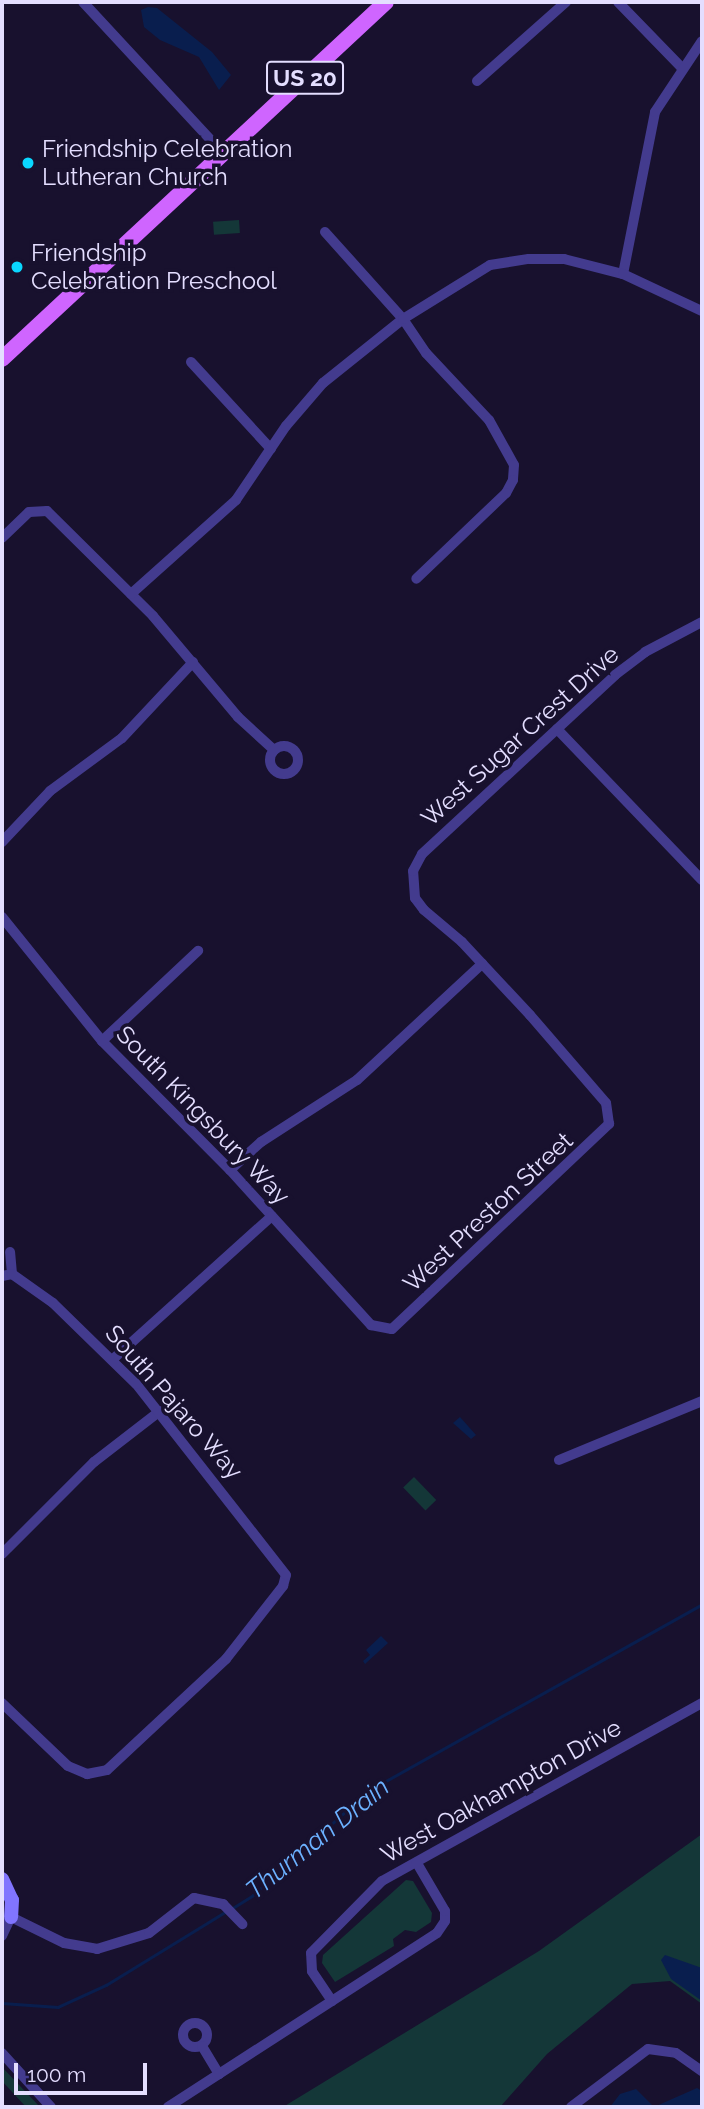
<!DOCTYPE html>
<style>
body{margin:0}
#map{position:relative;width:704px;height:2109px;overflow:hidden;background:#18112e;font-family:Raleway,sans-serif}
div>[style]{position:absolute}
.green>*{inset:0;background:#143738;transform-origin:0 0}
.water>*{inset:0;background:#091e4e}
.stream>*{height:2.5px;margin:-1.25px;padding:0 1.25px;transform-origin:1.25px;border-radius:1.25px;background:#091e4e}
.street>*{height:10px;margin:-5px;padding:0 5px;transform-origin:5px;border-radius:5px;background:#433b8e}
.street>.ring{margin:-5px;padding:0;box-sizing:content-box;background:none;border:10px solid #433b8e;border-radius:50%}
.secondary>*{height:14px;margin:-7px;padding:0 7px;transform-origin:7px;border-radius:7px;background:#8175ff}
.primary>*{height:16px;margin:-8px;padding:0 8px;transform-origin:8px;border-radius:8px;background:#cf65ff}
.dots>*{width:19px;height:19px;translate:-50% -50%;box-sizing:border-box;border:4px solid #18112e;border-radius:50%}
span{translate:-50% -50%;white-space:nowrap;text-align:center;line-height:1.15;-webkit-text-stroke:7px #18112e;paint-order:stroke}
.shield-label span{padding:2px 5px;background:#18112e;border:2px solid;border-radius:5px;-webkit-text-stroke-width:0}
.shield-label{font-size:23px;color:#e4deff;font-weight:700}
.poi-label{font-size:24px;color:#e4deff}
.left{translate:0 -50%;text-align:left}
.street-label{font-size:24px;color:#e4deff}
.water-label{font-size:26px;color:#6cb1ff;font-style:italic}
.frame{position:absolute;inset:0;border:4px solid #e4deff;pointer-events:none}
.scale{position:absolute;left:14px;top:2063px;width:133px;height:32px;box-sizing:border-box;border:4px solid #e4deff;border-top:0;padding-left:9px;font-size:21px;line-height:24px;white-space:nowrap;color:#e4deff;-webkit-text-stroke:5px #18112e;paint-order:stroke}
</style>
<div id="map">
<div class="green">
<i style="left:239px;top:220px;width:13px;height:26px;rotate:86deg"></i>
<i style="left:414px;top:1477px;width:32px;height:15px;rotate:46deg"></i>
<i style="clip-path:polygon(702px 1834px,702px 2004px,670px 1981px,632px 1984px,547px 2054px,500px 2107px,283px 2107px,539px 1951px)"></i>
<i style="clip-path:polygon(406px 1880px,413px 1881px,432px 1913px,431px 1922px,416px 1932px,405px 1930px,393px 1939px,394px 1946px,335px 1982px,322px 1963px,323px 1955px)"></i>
<i style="clip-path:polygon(2px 2067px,40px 2107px,26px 2107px,2px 2081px)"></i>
</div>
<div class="water">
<i style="clip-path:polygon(148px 7px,157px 8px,212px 52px,231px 75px,219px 90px,199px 57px,160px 40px,144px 27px,141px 10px)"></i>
<i style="clip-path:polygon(460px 1417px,476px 1435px,471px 1439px,453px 1423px)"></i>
<i style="clip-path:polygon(381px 1636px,388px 1643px,365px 1664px,363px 1661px,370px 1655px,366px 1650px)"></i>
<i style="clip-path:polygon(665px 1955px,702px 1968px,702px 2001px,671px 1979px,661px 1960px)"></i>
<i style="clip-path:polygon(697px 2088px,702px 2091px,702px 2107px,610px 2107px,620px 2094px,636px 2089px,654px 2107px)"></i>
</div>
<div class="stream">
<i style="left:231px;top:1909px;width:26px;rotate:-32deg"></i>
<i style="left:253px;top:1895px;width:155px;rotate:-42.1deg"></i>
<i style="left:368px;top:1791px;width:383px;rotate:-29.2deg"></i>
<i style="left:2px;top:2003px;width:56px;rotate:4.1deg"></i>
<i style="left:58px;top:2007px;width:53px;rotate:-24.6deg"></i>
<i style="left:106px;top:1985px;width:140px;rotate:-31.5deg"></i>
</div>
<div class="street">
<i style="left:83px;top:2px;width:207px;rotate:47.2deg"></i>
<i style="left:618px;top:2px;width:92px;rotate:45.9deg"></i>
<i style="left:477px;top:81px;width:119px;rotate:-41.6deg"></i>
<i style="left:325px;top:232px;width:117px;rotate:48.1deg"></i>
<i style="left:403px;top:319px;width:41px;rotate:55.9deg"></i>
<i style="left:426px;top:353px;width:92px;rotate:46.8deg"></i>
<i style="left:489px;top:420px;width:51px;rotate:60.9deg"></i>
<i style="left:514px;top:465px;width:15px;rotate:94deg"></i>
<i style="left:513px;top:480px;width:15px;rotate:118deg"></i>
<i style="left:506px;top:493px;width:124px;rotate:136.3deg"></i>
<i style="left:623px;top:274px;width:165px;rotate:-78.8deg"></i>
<i style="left:655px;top:112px;width:85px;rotate:-56.5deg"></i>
<i style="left:191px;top:362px;width:118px;rotate:47.4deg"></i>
<i style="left:2px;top:538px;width:37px;rotate:-44deg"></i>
<i style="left:29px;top:512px;width:18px;rotate:-3deg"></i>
<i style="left:47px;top:511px;width:149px;rotate:44.7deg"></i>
<i style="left:153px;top:616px;width:132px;rotate:49.9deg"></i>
<i style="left:238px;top:717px;width:49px;rotate:42.5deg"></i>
<i style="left:131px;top:594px;width:141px;rotate:-41.8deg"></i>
<i style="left:236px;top:500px;width:89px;rotate:-56deg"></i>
<i style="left:286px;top:426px;width:57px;rotate:-49.3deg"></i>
<i style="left:323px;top:383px;width:102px;rotate:-38.7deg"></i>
<i style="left:403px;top:319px;width:102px;rotate:-31.8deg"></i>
<i style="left:490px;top:265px;width:39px;rotate:-9deg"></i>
<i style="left:529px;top:259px;width:35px"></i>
<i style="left:564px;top:259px;width:61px;rotate:14.3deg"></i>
<i style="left:623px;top:274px;width:87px;rotate:25.1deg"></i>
<i style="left:557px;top:729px;width:209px;rotate:46.2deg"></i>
<i class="ring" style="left:270px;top:746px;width:18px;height:18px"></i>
<i style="left:2px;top:842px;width:70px;rotate:-46.7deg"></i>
<i style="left:50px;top:791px;width:89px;rotate:-36.4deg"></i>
<i style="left:122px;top:738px;width:104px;rotate:-46.9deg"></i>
<i style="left:2px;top:917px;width:159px;rotate:51.1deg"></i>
<i style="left:102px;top:1041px;width:182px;rotate:45.2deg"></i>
<i style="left:230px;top:1170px;width:210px;rotate:47.7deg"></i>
<i style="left:371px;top:1325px;width:21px;rotate:11deg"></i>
<i style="left:392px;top:1329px;width:299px;rotate:-43.4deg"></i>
<i style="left:609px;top:1124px;width:21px;rotate:-98deg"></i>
<i style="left:606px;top:1103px;width:116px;rotate:-130.8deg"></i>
<i style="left:530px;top:1015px;width:100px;rotate:-133deg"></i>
<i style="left:462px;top:942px;width:50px;rotate:-139.9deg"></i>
<i style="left:424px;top:910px;width:15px;rotate:-127deg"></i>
<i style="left:415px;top:898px;width:27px;rotate:-94deg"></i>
<i style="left:413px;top:871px;width:19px;rotate:-62deg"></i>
<i style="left:422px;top:854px;width:263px;rotate:-42.8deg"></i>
<i style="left:615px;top:675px;width:38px;rotate:-37deg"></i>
<i style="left:645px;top:652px;width:64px;rotate:-27.8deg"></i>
<i style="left:102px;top:1041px;width:132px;rotate:-43.2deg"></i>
<i style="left:230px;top:1170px;width:42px;rotate:-42.1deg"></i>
<i style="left:261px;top:1142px;width:114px;rotate:-32.9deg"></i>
<i style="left:357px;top:1080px;width:171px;rotate:-42.9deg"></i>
<i style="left:2px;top:1276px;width:10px;rotate:-11deg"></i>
<i style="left:12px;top:1274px;width:22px;rotate:-95deg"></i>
<i style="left:112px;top:1360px;width:215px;rotate:-42deg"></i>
<i style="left:559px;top:1460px;width:155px;rotate:-22.4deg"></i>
<i style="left:2px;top:1554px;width:130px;rotate:-45deg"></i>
<i style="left:94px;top:1462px;width:83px;rotate:-37.7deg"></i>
<i style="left:2px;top:1703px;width:91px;rotate:43.7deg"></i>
<i style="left:68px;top:1766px;width:21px;rotate:23deg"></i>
<i style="left:87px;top:1774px;width:20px;rotate:-11deg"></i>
<i style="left:107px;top:1770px;width:163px;rotate:-43deg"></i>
<i style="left:226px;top:1659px;width:93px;rotate:-52deg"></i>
<i style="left:283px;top:1586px;width:11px;rotate:-75deg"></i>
<i style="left:286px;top:1575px;width:243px;rotate:-128.1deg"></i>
<i style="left:136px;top:1384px;width:116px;rotate:-135.7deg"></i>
<i style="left:53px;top:1303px;width:50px;rotate:-144.7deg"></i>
<i style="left:2px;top:1936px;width:21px;rotate:-65deg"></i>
<i style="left:11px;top:1917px;width:59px;rotate:26.1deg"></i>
<i style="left:64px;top:1943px;width:34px;rotate:10deg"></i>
<i style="left:97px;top:1949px;width:54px;rotate:-17.1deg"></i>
<i style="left:149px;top:1933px;width:57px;rotate:-37.9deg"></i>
<i style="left:194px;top:1898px;width:30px;rotate:12deg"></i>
<i style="left:223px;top:1904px;width:28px;rotate:46deg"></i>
<i style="left:332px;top:2001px;width:36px;rotate:-124deg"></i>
<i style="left:312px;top:1971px;width:18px;rotate:-93deg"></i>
<i style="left:311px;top:1953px;width:101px;rotate:-45.4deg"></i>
<i style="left:382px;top:1881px;width:366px;rotate:-29.1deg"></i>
<i class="ring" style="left:183px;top:2023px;width:14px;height:14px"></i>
<i style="left:202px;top:2046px;width:33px;rotate:59deg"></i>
<i style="left:2px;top:2053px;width:73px;rotate:47.8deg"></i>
<i style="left:168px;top:2107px;width:320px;rotate:-32.9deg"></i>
<i style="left:437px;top:1933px;width:14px;rotate:-56deg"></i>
<i style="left:445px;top:1921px;width:10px;rotate:-90deg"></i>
<i style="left:445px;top:1911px;width:56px;rotate:-120.3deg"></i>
<i style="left:571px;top:2107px;width:96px;rotate:-37deg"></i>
<i style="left:648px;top:2049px;width:28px;rotate:8deg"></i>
<i style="left:676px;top:2053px;width:32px;rotate:35deg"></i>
</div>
<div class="secondary">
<i style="left:2px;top:1879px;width:23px;rotate:65deg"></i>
<i style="left:12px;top:1900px;width:17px;rotate:93deg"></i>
</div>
<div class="primary">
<i style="left:2px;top:359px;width:524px;rotate:-42.91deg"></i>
</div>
<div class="dots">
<i style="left:28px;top:163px;background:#0ad7ff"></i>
<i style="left:17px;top:267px;background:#0ad7ff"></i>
</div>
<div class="shield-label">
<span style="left:305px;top:78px">US 20</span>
</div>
<div class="poi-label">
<span class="left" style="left:42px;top:163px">Friendship Celebration<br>Lutheran Church</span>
<span class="left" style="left:31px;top:267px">Friendship<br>Celebration Preschool</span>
</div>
<div class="street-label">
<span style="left:520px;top:736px;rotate:-42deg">West Sugar Crest Drive</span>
<span style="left:203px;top:1115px;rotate:46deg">South Kingsbury Way</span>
<span style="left:488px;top:1212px;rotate:-43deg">West Preston Street</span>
<span style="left:174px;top:1402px;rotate:49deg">South Pajaro Way</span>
<span style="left:501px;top:1791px;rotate:-29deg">West Oakhampton Drive</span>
</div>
<div class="water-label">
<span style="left:318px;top:1839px;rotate:-39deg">Thurman Drain</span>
</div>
<div class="frame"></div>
<div class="scale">100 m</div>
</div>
